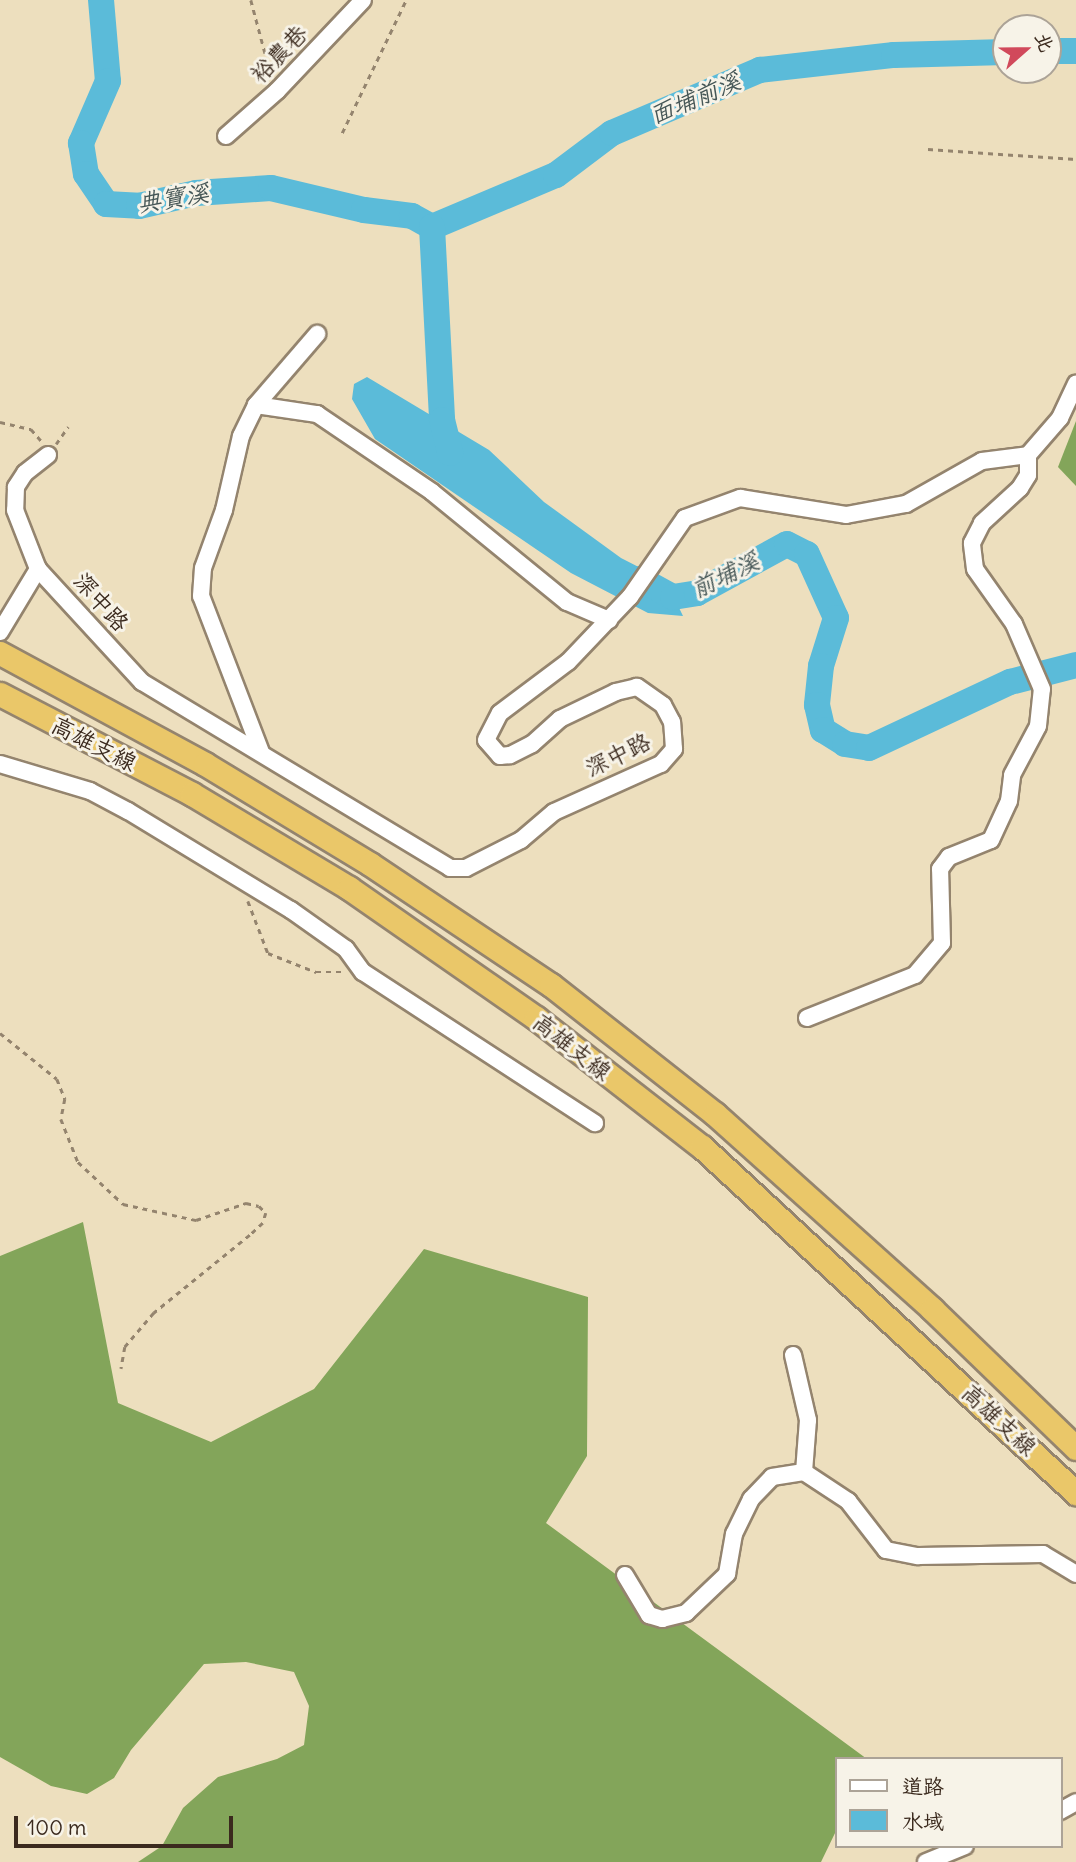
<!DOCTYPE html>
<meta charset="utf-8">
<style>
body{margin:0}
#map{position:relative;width:1076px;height:1862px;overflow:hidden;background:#eddfbe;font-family:Delius,"LXGW WenKai TC",sans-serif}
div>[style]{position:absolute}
.forest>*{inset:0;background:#83a55a}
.water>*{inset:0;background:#5bbbd9}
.river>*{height:26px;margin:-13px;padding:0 13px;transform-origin:13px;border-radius:13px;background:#5bbbd9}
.path>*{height:2.5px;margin-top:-1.25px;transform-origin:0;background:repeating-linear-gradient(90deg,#94846e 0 5px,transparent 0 10px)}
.roads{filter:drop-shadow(2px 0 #94846e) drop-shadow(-2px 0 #94846e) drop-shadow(0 2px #94846e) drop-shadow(0 -2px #94846e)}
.minor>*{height:16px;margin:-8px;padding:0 8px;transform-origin:8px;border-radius:8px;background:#fff}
.highway>*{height:23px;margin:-11.5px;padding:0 11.5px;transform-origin:11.5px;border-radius:11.5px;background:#eac769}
span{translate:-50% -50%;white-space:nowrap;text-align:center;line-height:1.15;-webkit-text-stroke:6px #f7f3e8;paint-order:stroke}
.street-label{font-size:23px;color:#3b2a1e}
.water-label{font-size:24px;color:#455656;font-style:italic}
.legend{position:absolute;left:835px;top:1757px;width:228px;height:91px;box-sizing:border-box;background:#f7f3e8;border:2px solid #aca397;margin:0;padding:9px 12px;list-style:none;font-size:21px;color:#3b2a1e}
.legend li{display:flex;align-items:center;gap:14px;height:35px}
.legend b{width:35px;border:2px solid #aca397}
.north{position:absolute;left:992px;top:14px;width:70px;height:70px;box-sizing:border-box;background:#f7f3e8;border:2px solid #aca397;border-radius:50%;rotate:69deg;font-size:19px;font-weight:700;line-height:28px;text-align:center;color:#3b2a1e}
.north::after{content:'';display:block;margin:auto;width:24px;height:32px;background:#d1495b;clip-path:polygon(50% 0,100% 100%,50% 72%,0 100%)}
.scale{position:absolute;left:14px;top:1816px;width:219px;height:32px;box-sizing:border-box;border:4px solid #3b2a1e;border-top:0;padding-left:9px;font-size:21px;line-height:24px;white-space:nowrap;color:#3b2a1e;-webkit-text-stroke:5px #f7f3e8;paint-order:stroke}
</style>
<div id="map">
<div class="forest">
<i style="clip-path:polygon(1076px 421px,1076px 486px,1058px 467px)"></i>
<i style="clip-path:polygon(83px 1222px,118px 1403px,211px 1442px,314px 1389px,424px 1249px,588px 1297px,587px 1456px,546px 1523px,867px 1759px,836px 1759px,836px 1831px,821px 1862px,138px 1862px,162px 1846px,183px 1808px,218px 1777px,277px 1759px,304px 1745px,309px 1706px,294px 1672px,246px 1662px,204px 1664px,131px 1750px,114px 1778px,87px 1794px,51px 1786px,0 1757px,0 1256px)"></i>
</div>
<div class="water">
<i style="clip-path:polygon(367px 377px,489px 450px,544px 502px,621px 558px,666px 581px,683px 616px,648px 613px,571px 573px,375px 439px,352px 399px,354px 384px)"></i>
</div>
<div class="river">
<i style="left:101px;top:0;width:81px;rotate:85.1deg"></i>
<i style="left:108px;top:81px;width:68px;rotate:113.5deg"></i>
<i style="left:81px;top:143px;width:31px;rotate:81deg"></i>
<i style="left:86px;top:174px;width:36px;rotate:56deg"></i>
<i style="left:106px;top:204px;width:33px;rotate:3deg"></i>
<i style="left:139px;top:206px;width:58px;rotate:-12.8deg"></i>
<i style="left:196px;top:193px;width:75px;rotate:-3.8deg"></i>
<i style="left:271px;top:188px;width:96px;rotate:13.3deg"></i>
<i style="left:364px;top:210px;width:48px;rotate:7.1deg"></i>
<i style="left:412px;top:216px;width:23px;rotate:29deg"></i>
<i style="left:432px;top:227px;width:134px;rotate:-22.8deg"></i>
<i style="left:556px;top:175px;width:70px;rotate:-36.9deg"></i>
<i style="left:612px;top:133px;width:161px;rotate:-23.1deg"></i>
<i style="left:760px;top:70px;width:135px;rotate:-6.4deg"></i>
<i style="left:894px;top:55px;width:112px;rotate:-1.5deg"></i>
<i style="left:1048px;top:51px;width:28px"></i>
<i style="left:432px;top:227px;width:193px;rotate:87deg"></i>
<i style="left:442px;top:420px;width:34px;rotate:76deg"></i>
<i style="left:640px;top:579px;width:38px;rotate:29deg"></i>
<i style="left:673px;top:597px;width:24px;rotate:-9deg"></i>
<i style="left:697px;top:593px;width:102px;rotate:-28.6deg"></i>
<i style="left:787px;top:544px;width:22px;rotate:27deg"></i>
<i style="left:807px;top:554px;width:70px;rotate:65.6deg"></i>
<i style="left:836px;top:618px;width:50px;rotate:107.4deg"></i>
<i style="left:821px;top:666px;width:39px;rotate:96deg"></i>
<i style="left:817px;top:705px;width:26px;rotate:77deg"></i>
<i style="left:823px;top:730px;width:26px;rotate:32deg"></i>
<i style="left:845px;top:744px;width:24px;rotate:9deg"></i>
<i style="left:869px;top:748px;width:156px;rotate:-25.1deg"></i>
<i style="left:1010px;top:682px;width:68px;rotate:-14.4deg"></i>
</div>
<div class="path">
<i style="left:251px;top:0;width:78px;rotate:75.1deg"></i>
<i style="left:342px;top:133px;width:148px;rotate:-64.3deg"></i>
<i style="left:928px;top:149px;width:148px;rotate:3.9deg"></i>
<i style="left:0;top:422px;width:32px;rotate:13deg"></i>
<i style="left:31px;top:429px;width:18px;rotate:49deg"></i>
<i style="left:56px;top:444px;width:21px;rotate:-55deg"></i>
<i style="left:248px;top:901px;width:56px;rotate:69deg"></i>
<i style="left:268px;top:953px;width:52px;rotate:21.6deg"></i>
<i style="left:316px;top:972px;width:29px"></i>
<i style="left:0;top:1033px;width:73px;rotate:38.9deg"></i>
<i style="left:57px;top:1079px;width:22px;rotate:68deg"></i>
<i style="left:65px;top:1099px;width:20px;rotate:101deg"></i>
<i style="left:61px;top:1119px;width:46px;rotate:68.4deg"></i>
<i style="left:78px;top:1162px;width:62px;rotate:43deg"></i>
<i style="left:123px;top:1204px;width:75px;rotate:12.4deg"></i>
<i style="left:196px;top:1220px;width:53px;rotate:-18.8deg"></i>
<i style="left:246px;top:1203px;width:13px;rotate:13deg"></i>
<i style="left:259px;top:1206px;width:10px;rotate:45deg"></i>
<i style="left:266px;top:1213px;width:10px;rotate:107deg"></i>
<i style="left:263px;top:1223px;width:18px;rotate:137deg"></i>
<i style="left:250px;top:1235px;width:124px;rotate:140.9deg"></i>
<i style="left:154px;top:1313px;width:45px;rotate:130.5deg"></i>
<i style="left:125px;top:1347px;width:22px;rotate:100deg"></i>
</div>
<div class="roads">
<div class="minor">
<i style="left:226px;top:136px;width:68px;rotate:-41.4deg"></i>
<i style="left:277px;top:91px;width:125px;rotate:-46.6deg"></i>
<i style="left:256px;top:405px;width:62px;rotate:8.4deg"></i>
<i style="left:317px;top:414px;width:139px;rotate:34.1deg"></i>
<i style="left:432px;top:492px;width:174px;rotate:39.2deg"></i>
<i style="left:567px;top:602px;width:46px;rotate:23.2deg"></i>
<i style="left:48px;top:455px;width:29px;rotate:142deg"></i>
<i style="left:25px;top:473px;width:17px;rotate:123deg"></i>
<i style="left:16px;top:487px;width:23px;rotate:92deg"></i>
<i style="left:15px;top:510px;width:63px;rotate:68.7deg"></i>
<i style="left:38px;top:569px;width:154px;rotate:47.4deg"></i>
<i style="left:142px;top:682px;width:360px;rotate:31.1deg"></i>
<i style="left:450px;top:868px;width:16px"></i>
<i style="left:466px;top:868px;width:62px;rotate:-27deg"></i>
<i style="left:521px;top:840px;width:43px;rotate:-40.3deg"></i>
<i style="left:554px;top:812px;width:117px;rotate:-24.2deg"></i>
<i style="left:661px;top:764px;width:20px;rotate:-49deg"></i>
<i style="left:674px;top:749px;width:27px;rotate:-94deg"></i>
<i style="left:672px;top:722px;width:19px;rotate:-118deg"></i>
<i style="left:663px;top:705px;width:32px;rotate:-145deg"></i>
<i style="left:637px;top:687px;width:22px;rotate:167deg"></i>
<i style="left:616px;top:692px;width:62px;rotate:154.3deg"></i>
<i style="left:560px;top:719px;width:38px;rotate:138deg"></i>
<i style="left:532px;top:744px;width:25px;rotate:153deg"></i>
<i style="left:510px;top:755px;width:10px;rotate:174deg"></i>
<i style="left:500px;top:756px;width:21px;rotate:-131deg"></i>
<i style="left:486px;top:740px;width:30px;rotate:-63deg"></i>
<i style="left:500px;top:713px;width:85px;rotate:-36.9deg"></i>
<i style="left:568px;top:662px;width:90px;rotate:-46.4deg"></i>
<i style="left:630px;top:597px;width:96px;rotate:-55.2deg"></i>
<i style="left:685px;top:518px;width:59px;rotate:-20deg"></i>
<i style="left:740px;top:498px;width:107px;rotate:9.1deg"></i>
<i style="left:846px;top:515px;width:61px;rotate:-10.4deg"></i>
<i style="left:906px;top:504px;width:87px;rotate:-29.5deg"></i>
<i style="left:982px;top:461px;width:46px;rotate:-7.4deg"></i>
<i style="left:1028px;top:455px;width:49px;rotate:-49.1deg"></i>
<i style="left:1060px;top:418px;width:38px;rotate:-65deg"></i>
<i style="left:0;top:632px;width:74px;rotate:-58.9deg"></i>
<i style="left:261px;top:752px;width:167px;rotate:-111deg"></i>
<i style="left:201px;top:596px;width:28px;rotate:-86deg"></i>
<i style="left:203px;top:568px;width:62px;rotate:-70.1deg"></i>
<i style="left:224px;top:510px;width:76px;rotate:-77.1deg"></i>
<i style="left:241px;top:436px;width:34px;rotate:-64deg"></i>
<i style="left:256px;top:405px;width:94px;rotate:-49.3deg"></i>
<i style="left:0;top:764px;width:94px;rotate:16.7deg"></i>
<i style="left:90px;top:791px;width:43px;rotate:27.8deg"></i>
<i style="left:128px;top:811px;width:191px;rotate:31.3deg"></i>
<i style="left:291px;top:910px;width:67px;rotate:35.3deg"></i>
<i style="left:346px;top:949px;width:29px;rotate:54deg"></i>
<i style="left:363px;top:972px;width:277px;rotate:33.1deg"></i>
<i style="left:807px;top:1018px;width:116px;rotate:-21.7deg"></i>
<i style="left:915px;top:975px;width:42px;rotate:-49.8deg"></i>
<i style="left:942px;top:943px;width:74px;rotate:-91.5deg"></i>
<i style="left:940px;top:869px;width:15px;rotate:-53deg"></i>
<i style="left:949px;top:857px;width:45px;rotate:-22deg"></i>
<i style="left:991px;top:840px;width:43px;rotate:-65.2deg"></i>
<i style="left:1009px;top:801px;width:26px;rotate:-83deg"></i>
<i style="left:1012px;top:775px;width:55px;rotate:-62deg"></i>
<i style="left:1038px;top:726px;width:37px;rotate:-84deg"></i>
<i style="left:1042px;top:689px;width:71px;rotate:-113.3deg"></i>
<i style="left:1014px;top:624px;width:67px;rotate:-125.3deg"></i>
<i style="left:975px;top:569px;width:26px;rotate:-97deg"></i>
<i style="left:972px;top:543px;width:22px;rotate:-63deg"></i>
<i style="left:982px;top:523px;width:52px;rotate:-42.6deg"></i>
<i style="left:1020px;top:488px;width:15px;rotate:-58deg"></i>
<i style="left:1028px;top:475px;width:20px;rotate:-90deg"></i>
<i style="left:793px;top:1355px;width:67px;rotate:77deg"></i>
<i style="left:808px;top:1420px;width:52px;rotate:94.4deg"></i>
<i style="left:804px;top:1472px;width:53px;rotate:33.4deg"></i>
<i style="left:848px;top:1501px;width:62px;rotate:52.2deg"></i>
<i style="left:886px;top:1550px;width:33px;rotate:11deg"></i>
<i style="left:918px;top:1556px;width:125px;rotate:-0.9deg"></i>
<i style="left:1043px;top:1554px;width:39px;rotate:31deg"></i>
<i style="left:625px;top:1575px;width:47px;rotate:59deg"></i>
<i style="left:649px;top:1615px;width:14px;rotate:17deg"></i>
<i style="left:662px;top:1619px;width:25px;rotate:-14deg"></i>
<i style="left:686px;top:1613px;width:57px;rotate:-43.6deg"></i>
<i style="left:727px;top:1574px;width:41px;rotate:-80.1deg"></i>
<i style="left:734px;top:1534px;width:39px;rotate:-64deg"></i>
<i style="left:751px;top:1499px;width:30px;rotate:-46deg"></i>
<i style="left:772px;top:1477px;width:32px;rotate:-9deg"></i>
<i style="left:1060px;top:1811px;width:18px;rotate:-29deg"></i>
<i style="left:926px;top:1862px;width:42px;rotate:-22.3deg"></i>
</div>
<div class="highway">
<i style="left:0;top:653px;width:233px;rotate:28.4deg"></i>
<i style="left:205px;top:764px;width:193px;rotate:31.2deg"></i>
<i style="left:370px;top:864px;width:218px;rotate:33.8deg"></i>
<i style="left:551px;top:985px;width:209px;rotate:38.2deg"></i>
<i style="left:715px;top:1114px;width:292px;rotate:41.9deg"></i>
<i style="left:932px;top:1309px;width:200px;rotate:44deg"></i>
<i style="left:0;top:694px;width:216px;rotate:27.5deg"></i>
<i style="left:192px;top:794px;width:183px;rotate:30.9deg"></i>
<i style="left:349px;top:888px;width:228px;rotate:34.8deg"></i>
<i style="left:536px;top:1018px;width:210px;rotate:37.9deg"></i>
<i style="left:702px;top:1147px;width:510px;rotate:42.77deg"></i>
</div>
</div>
<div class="street-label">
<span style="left:279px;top:54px;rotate:-46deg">裕農巷</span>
<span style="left:101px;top:602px;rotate:48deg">深中路</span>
<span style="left:94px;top:744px;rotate:27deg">高雄支線</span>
<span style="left:618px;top:755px;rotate:-26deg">深中路</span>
<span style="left:572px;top:1047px;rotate:38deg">高雄支線</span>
<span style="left:999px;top:1420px;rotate:43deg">高雄支線</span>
</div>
<div class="water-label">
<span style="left:695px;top:98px;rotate:-23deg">面埔前溪</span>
<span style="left:173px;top:198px;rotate:-9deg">典寶溪</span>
<span style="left:725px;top:575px;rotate:-26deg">前埔溪</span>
</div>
<ul class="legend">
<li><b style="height:9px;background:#fff"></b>道路</li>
<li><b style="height:19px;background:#5bbbd9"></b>水域</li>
</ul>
<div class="north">北</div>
<div class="scale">100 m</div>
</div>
